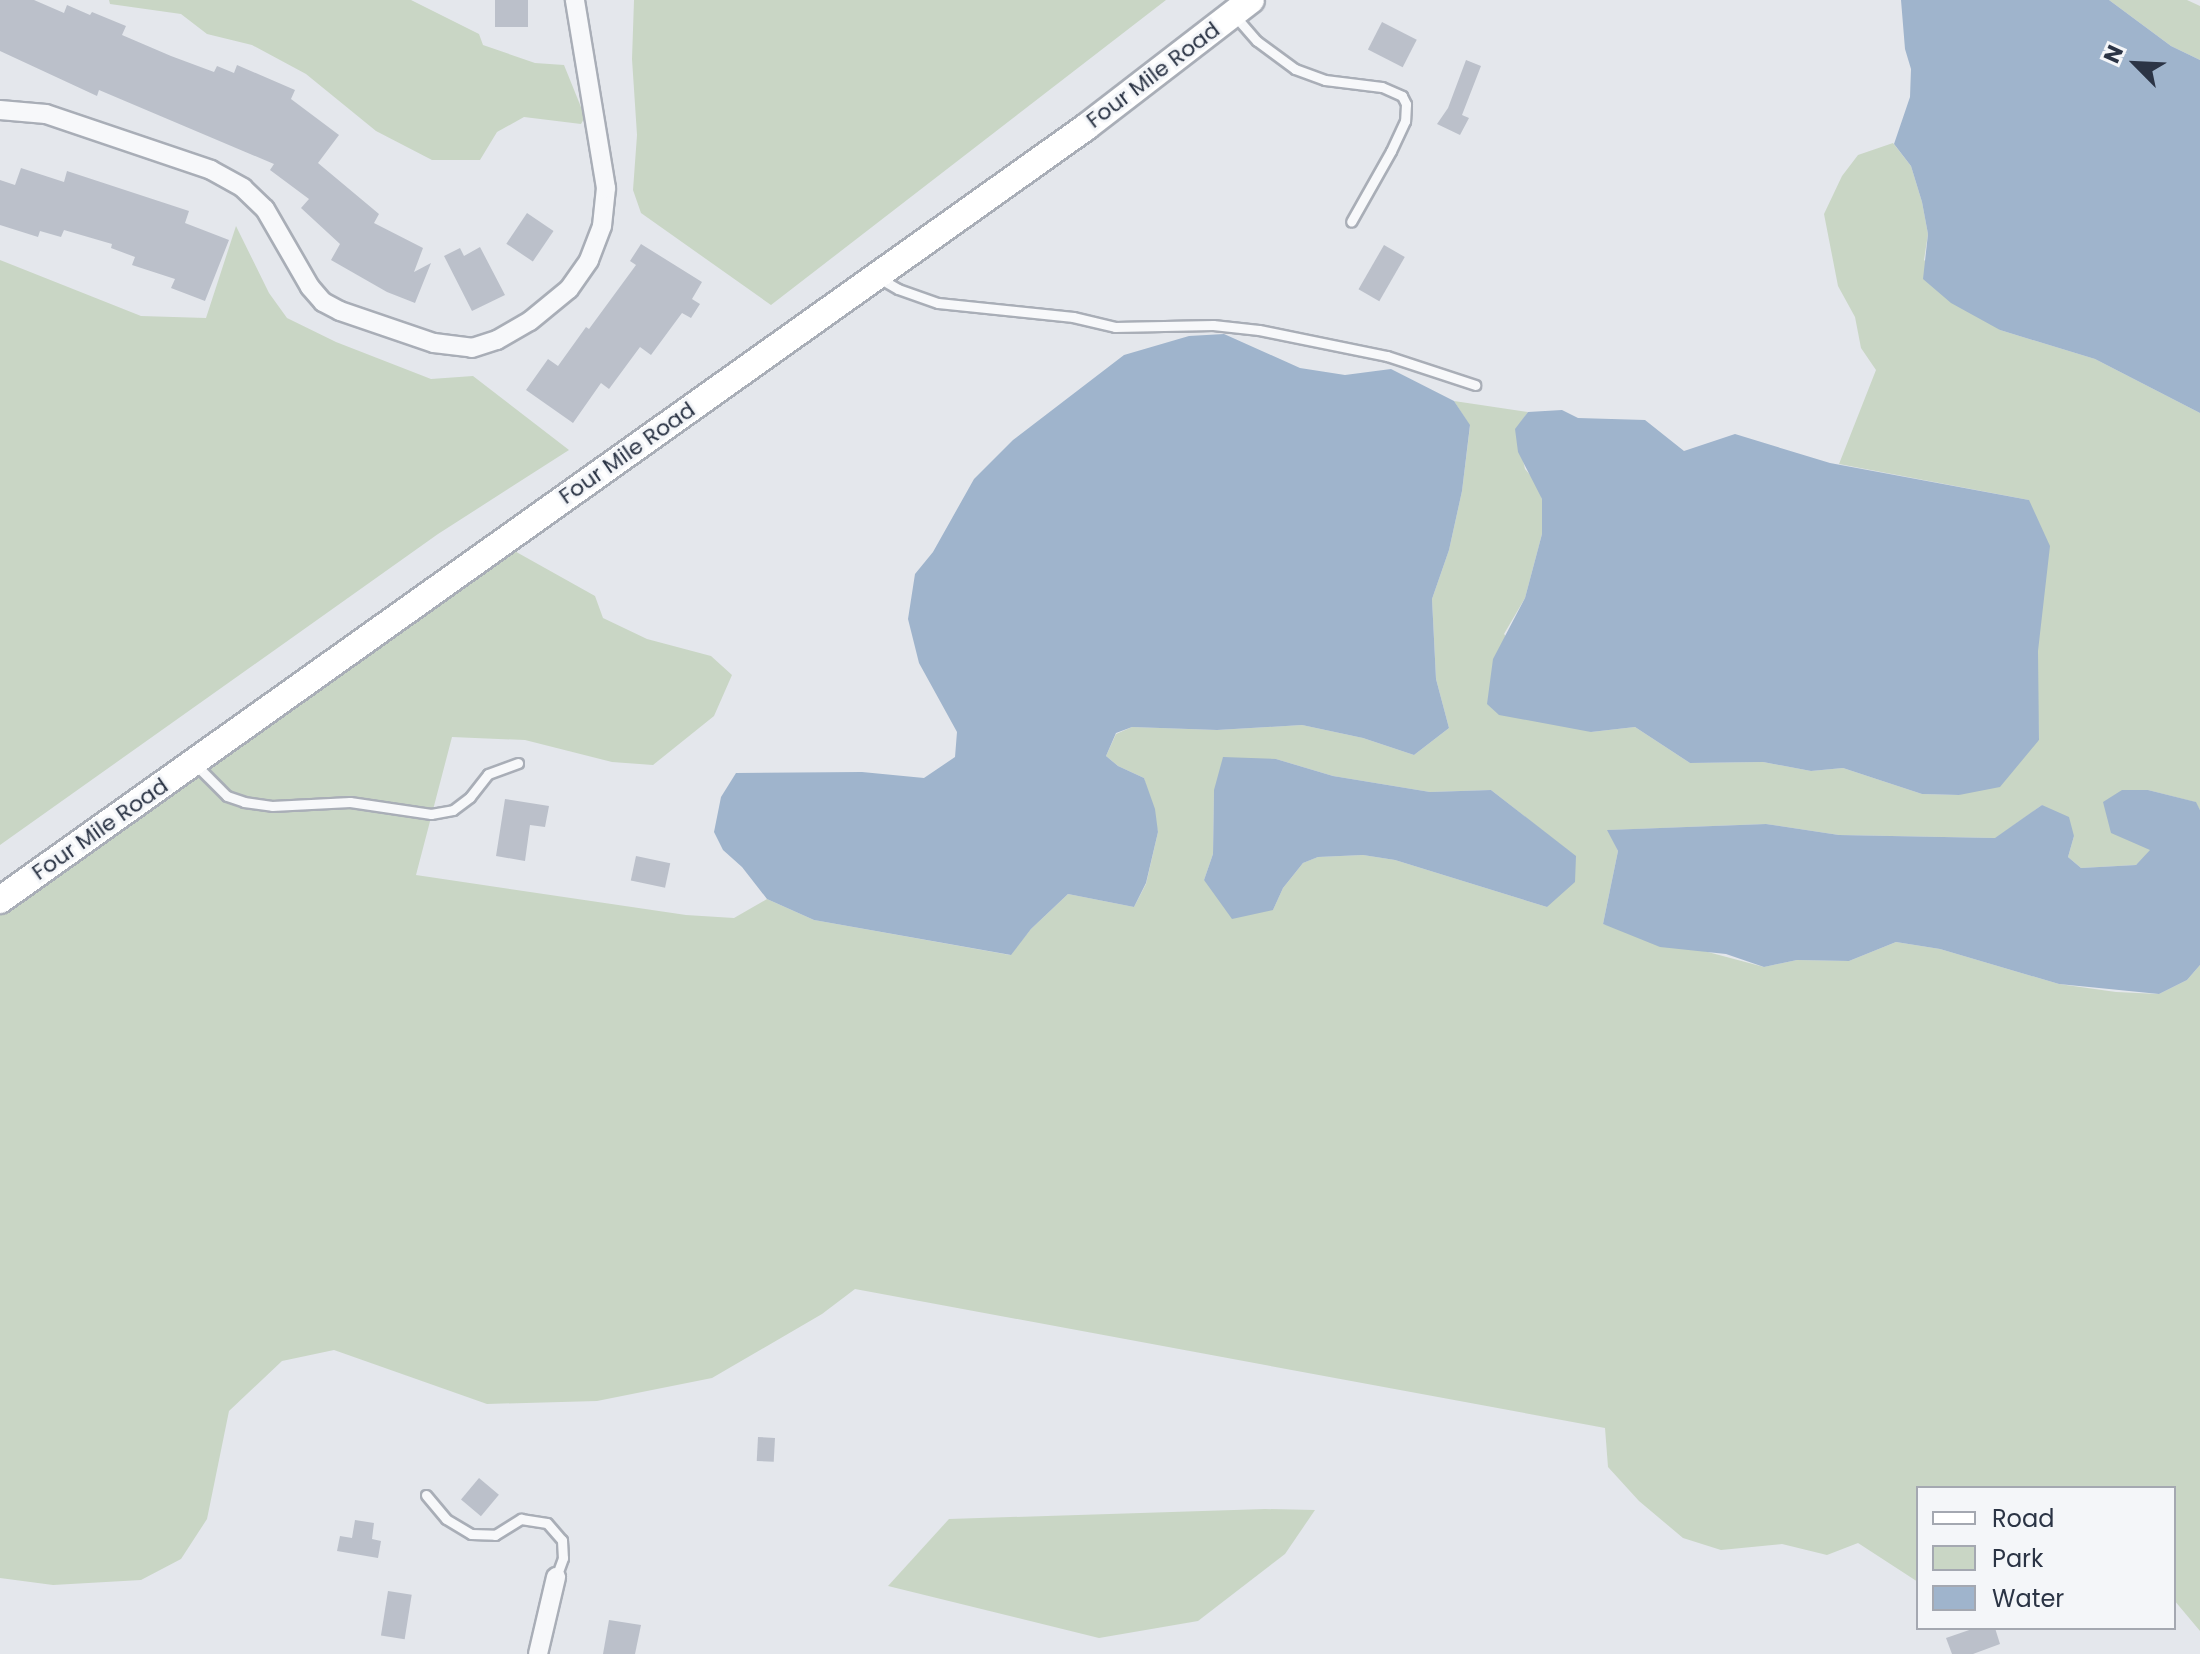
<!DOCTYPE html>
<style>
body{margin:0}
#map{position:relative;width:2200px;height:1654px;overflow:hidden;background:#e4e7ec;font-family:Poppins,sans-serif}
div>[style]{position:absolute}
.green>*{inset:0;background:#c9d6c5}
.water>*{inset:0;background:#9fb4cc}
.building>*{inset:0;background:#bbc0ca;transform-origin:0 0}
.roads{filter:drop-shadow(2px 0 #a9aeb7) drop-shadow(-2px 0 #a9aeb7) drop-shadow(0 2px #a9aeb7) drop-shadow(0 -2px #a9aeb7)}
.lane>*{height:9px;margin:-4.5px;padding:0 4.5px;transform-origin:4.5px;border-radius:4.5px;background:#f7f8fa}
.street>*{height:18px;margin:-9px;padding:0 9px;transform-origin:9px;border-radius:9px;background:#f7f8fa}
.secondary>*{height:26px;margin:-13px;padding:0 13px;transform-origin:13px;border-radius:13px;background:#fff}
span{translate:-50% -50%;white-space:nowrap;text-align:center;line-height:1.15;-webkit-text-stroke:6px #f4f6f9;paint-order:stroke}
.street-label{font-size:22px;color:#2b3445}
.legend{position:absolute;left:1916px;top:1486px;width:260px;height:144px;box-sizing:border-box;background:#f4f6f9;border:2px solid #a4a8b1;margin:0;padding:10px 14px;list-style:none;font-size:24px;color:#2b3445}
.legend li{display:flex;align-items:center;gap:16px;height:40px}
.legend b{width:40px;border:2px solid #a4a8b1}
.north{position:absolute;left:2096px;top:24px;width:80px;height:80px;-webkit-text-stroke:6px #f4f6f9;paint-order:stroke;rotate:294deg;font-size:22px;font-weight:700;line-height:32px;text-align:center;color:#2b3445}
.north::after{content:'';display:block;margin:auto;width:28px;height:36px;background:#2b3445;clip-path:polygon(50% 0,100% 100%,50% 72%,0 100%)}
</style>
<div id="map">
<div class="green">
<i style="clip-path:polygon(109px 0,411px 0,479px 34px,483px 45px,535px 63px,564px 65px,585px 117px,581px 124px,524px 117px,497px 132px,480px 160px,432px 160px,376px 131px,306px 74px,252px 45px,207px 34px,181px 14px,110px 4px)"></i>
<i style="clip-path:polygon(634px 0,1166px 0,771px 305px,641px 213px,633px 190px,637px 135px,632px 59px)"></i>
<i style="clip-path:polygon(2109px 0,2187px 0,2200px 6px,2200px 60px,2171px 46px)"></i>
<i style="clip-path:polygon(evenodd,1893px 143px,1911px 166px,1922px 202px,1928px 234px,1924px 260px,2000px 330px,2095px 359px,2200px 413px,2200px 810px,2195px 802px,2148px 790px,2151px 851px,2136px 865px,2081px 868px,2068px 857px,2074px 836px,2042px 805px,1996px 838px,1839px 835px,1766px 824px,1608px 830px,1618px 851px,1603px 924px,1764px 967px,1797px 960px,1849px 961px,1896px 942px,1940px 949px,2059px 984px,2116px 992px,2159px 994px,2187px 980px,2200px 965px,2200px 1631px,2174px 1600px,2174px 1488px,1918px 1488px,1918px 1582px,1858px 1543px,1827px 1555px,1782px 1544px,1721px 1550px,1683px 1538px,1639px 1501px,1608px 1467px,1605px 1428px,855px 1289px,822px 1314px,712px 1378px,597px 1401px,487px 1404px,334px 1350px,282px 1361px,229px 1411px,207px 1519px,181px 1559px,141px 1580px,53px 1585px,0 1578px,0 913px,511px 549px,595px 596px,603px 618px,647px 639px,711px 656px,732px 675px,714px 716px,653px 765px,612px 762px,525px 740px,452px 737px,416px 875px,686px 915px,734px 918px,767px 899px,814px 920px,1010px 955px,1031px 929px,1068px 894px,1134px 907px,1146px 884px,1158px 832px,1144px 778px,1118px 766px,1106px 756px,1116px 734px,1132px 727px,1217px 730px,1302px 725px,1363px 738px,1414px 755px,1449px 728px,1436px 679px,1432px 599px,1449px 550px,1462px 491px,1470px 426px,1454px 401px,1528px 412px,1516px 429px,1525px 469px,1536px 482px,1542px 499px,1542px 534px,1525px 598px,1504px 634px,1591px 732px,1635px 727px,1690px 763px,1763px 762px,1811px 771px,1843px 768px,1922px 794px,1959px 795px,2039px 740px,2029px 500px,1839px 464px,1876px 370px,1861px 348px,1855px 317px,1838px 286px,1824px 214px,1842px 176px,1858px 155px,1893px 143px,1276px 759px,1333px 776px,1430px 792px,1491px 790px,1575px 856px,1547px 907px,1395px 860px,1363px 855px,1318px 857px,1303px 863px,1283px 888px,1273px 910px,1204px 880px,1213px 854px,1214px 790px,1276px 759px)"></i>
<i style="clip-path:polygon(236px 226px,269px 293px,287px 318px,336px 342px,431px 379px,473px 376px,569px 450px,438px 534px,0 845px,0 260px,141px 316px,206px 318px)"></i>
<i style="clip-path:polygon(1265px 1509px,1315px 1510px,1285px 1554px,1198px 1621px,1099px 1638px,888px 1586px,949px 1519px)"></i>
</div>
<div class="water">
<i style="clip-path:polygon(1901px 0,2109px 0,2171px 46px,2200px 60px,2200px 413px,2095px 359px,2000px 330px,1951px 303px,1923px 279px,1928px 234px,1922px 202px,1911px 166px,1894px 144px,1910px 97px,1911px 69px,1905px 49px)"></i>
<i style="clip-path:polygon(1224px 334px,1300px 368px,1345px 375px,1391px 369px,1454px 401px,1470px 425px,1462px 491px,1449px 550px,1432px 599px,1436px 679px,1449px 728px,1414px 755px,1363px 738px,1302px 725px,1217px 730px,1132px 727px,1116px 733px,1106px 756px,1118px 766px,1144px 778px,1155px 809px,1158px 832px,1146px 883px,1134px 907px,1068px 894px,1031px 929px,1011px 955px,814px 920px,767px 899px,742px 867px,723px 850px,714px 832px,721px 797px,736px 773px,862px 772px,924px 778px,955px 757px,957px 732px,919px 663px,908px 619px,915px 574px,933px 552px,974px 479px,1013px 440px,1124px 355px,1189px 336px)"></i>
<i style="clip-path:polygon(1562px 410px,1578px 418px,1645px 420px,1684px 451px,1735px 434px,1830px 463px,2029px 500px,2050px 546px,2038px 651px,2039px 740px,2000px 787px,1959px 795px,1922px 794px,1843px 768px,1811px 771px,1763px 762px,1690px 763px,1635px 727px,1591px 732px,1499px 715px,1487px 704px,1493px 659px,1525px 598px,1542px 534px,1542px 499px,1518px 452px,1515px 429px,1528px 412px)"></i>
<i style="clip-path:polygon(1223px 757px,1276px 759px,1333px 776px,1430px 792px,1491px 790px,1576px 856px,1575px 882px,1547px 907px,1395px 860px,1363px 855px,1318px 857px,1303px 863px,1283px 888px,1273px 910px,1232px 919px,1204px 880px,1213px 854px,1214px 790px)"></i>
<i style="clip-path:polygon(2122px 790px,2148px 790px,2196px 802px,2200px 810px,2200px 965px,2187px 980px,2159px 994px,2059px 984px,1940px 949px,1896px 942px,1849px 961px,1797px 960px,1764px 967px,1726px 954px,1660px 947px,1603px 924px,1618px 851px,1607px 830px,1766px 824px,1839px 835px,1995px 838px,2042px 805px,2069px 817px,2074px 836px,2068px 857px,2081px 868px,2136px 865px,2150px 850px,2111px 833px,2103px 802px)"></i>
</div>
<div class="building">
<i style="clip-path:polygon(0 0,34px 0,64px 13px,67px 5px,90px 15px,92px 12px,126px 26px,122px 35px,171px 56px,214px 72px,217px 66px,234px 73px,237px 65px,295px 90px,291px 99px,339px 135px,318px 163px,379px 214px,374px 223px,423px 248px,414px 272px,431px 263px,415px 303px,387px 292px,331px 260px,340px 244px,301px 208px,309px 199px,270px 170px,274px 164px,99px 90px,97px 96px,0 51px)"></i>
<i style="left:495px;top:0;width:33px;height:27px"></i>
<i style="left:1382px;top:22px;width:39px;height:31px;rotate:27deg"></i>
<i style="clip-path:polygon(1466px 60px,1481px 66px,1462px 115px,1469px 118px,1460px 135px,1437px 124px,1448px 108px)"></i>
<i style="clip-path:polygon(21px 168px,64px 182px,67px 171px,189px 211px,185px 223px,229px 240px,205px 301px,171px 288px,175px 279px,132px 265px,135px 257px,111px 248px,112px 244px,64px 230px,61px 237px,40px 231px,38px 237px,0 225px,0 180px,15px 185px)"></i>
<i style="left:527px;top:213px;width:32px;height:37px;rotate:34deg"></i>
<i style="clip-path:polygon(641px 244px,702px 282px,692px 299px,700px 304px,691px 318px,682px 313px,651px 355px,640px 347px,609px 389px,601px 383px,573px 423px,526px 390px,548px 359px,558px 366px,586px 327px,589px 329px,636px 265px,630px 261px)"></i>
<i style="left:1384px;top:245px;width:24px;height:51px;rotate:30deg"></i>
<i style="clip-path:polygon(480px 247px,505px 295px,472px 311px,444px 256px,460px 248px,464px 256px)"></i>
<i style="clip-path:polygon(505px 799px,549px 806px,545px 827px,530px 825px,525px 861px,496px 856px)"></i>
<i style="left:636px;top:856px;width:35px;height:25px;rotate:12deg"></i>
<i style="left:758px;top:1437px;width:17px;height:24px;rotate:3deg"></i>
<i style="left:479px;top:1478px;width:26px;height:28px;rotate:40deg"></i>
<i style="clip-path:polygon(355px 1520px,374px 1523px,372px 1539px,381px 1541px,378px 1558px,337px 1551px,340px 1536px,352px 1538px)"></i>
<i style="left:388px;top:1591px;width:24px;height:45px;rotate:9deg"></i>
<i style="clip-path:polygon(609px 1620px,641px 1625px,635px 1654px,603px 1654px)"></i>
<i style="clip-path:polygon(1975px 1628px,1995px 1628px,2000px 1644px,1973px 1654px,1952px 1654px,1946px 1638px)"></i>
</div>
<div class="roads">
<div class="lane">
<i style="left:1235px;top:16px;width:33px;rotate:49deg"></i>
<i style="left:1257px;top:41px;width:47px;rotate:36.4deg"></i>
<i style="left:1295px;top:69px;width:32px;rotate:20deg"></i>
<i style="left:1325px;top:80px;width:57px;rotate:7deg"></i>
<i style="left:1382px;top:87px;width:22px;rotate:24deg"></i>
<i style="left:1402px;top:96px;width:9px;rotate:63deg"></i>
<i style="left:1406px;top:104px;width:17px;rotate:93deg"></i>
<i style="left:1405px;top:121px;width:33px;rotate:115deg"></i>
<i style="left:1391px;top:151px;width:81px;rotate:119.4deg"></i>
<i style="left:879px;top:278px;width:22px;rotate:30deg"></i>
<i style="left:898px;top:289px;width:42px;rotate:19.3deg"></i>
<i style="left:938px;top:303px;width:136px;rotate:5.9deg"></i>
<i style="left:1073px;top:317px;width:43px;rotate:13.4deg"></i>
<i style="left:1115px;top:327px;width:98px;rotate:-1.2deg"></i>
<i style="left:1213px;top:325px;width:46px;rotate:6.2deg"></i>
<i style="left:1259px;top:330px;width:131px;rotate:11.5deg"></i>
<i style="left:1387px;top:356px;width:93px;rotate:18.2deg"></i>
<i style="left:195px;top:764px;width:45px;rotate:45deg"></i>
<i style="left:227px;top:796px;width:18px;rotate:19deg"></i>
<i style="left:244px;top:802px;width:28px;rotate:8deg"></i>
<i style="left:272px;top:806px;width:78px;rotate:-2.9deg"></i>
<i style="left:350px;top:802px;width:82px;rotate:8.4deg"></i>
<i style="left:431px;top:814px;width:22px;rotate:-10deg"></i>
<i style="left:453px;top:810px;width:21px;rotate:-37deg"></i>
<i style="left:470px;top:797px;width:29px;rotate:-52deg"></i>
<i style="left:488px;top:774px;width:32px;rotate:-20deg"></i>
<i style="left:426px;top:1495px;width:31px;rotate:50deg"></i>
<i style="left:446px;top:1519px;width:29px;rotate:31deg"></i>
<i style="left:471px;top:1534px;width:24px;rotate:2deg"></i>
<i style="left:495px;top:1535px;width:31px;rotate:-32deg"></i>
<i style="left:521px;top:1519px;width:26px;rotate:9deg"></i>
<i style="left:547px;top:1523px;width:23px;rotate:49deg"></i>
<i style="left:562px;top:1540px;width:18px;rotate:87deg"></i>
<i style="left:563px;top:1558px;width:20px;rotate:110deg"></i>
</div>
<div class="street">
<i style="left:0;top:110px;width:46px;rotate:5deg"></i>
<i style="left:46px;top:114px;width:174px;rotate:18.7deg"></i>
<i style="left:211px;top:170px;width:37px;rotate:29deg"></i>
<i style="left:243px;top:188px;width:30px;rotate:44deg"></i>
<i style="left:265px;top:209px;width:90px;rotate:60deg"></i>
<i style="left:310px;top:287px;width:20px;rotate:49deg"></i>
<i style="left:323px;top:302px;width:19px;rotate:28deg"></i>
<i style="left:340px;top:311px;width:99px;rotate:18.8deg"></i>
<i style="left:434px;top:343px;width:38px;rotate:7deg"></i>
<i style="left:472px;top:348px;width:26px;rotate:-18deg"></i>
<i style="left:497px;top:340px;width:38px;rotate:-30deg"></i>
<i style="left:530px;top:321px;width:50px;rotate:-39.4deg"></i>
<i style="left:569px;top:289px;width:35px;rotate:-55deg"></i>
<i style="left:589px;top:260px;width:36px;rotate:-69deg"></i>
<i style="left:602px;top:226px;width:38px;rotate:-84deg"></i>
<i style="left:606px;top:188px;width:191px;rotate:-99.4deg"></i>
<i style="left:538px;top:1654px;width:79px;rotate:-76.8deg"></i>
</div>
<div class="secondary">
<i style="left:0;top:900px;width:1333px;rotate:-35.44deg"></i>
<i style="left:1086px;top:127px;width:208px;rotate:-37.6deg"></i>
</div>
</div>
<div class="street-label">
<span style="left:1153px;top:75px;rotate:-37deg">Four Mile Road</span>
<span style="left:627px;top:453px;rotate:-35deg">Four Mile Road</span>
<span style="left:100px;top:829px;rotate:-35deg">Four Mile Road</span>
</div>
<ul class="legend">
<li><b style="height:10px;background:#fff"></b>Road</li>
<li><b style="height:22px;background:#c9d6c5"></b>Park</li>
<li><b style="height:22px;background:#9fb4cc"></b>Water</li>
</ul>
<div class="north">N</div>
</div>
